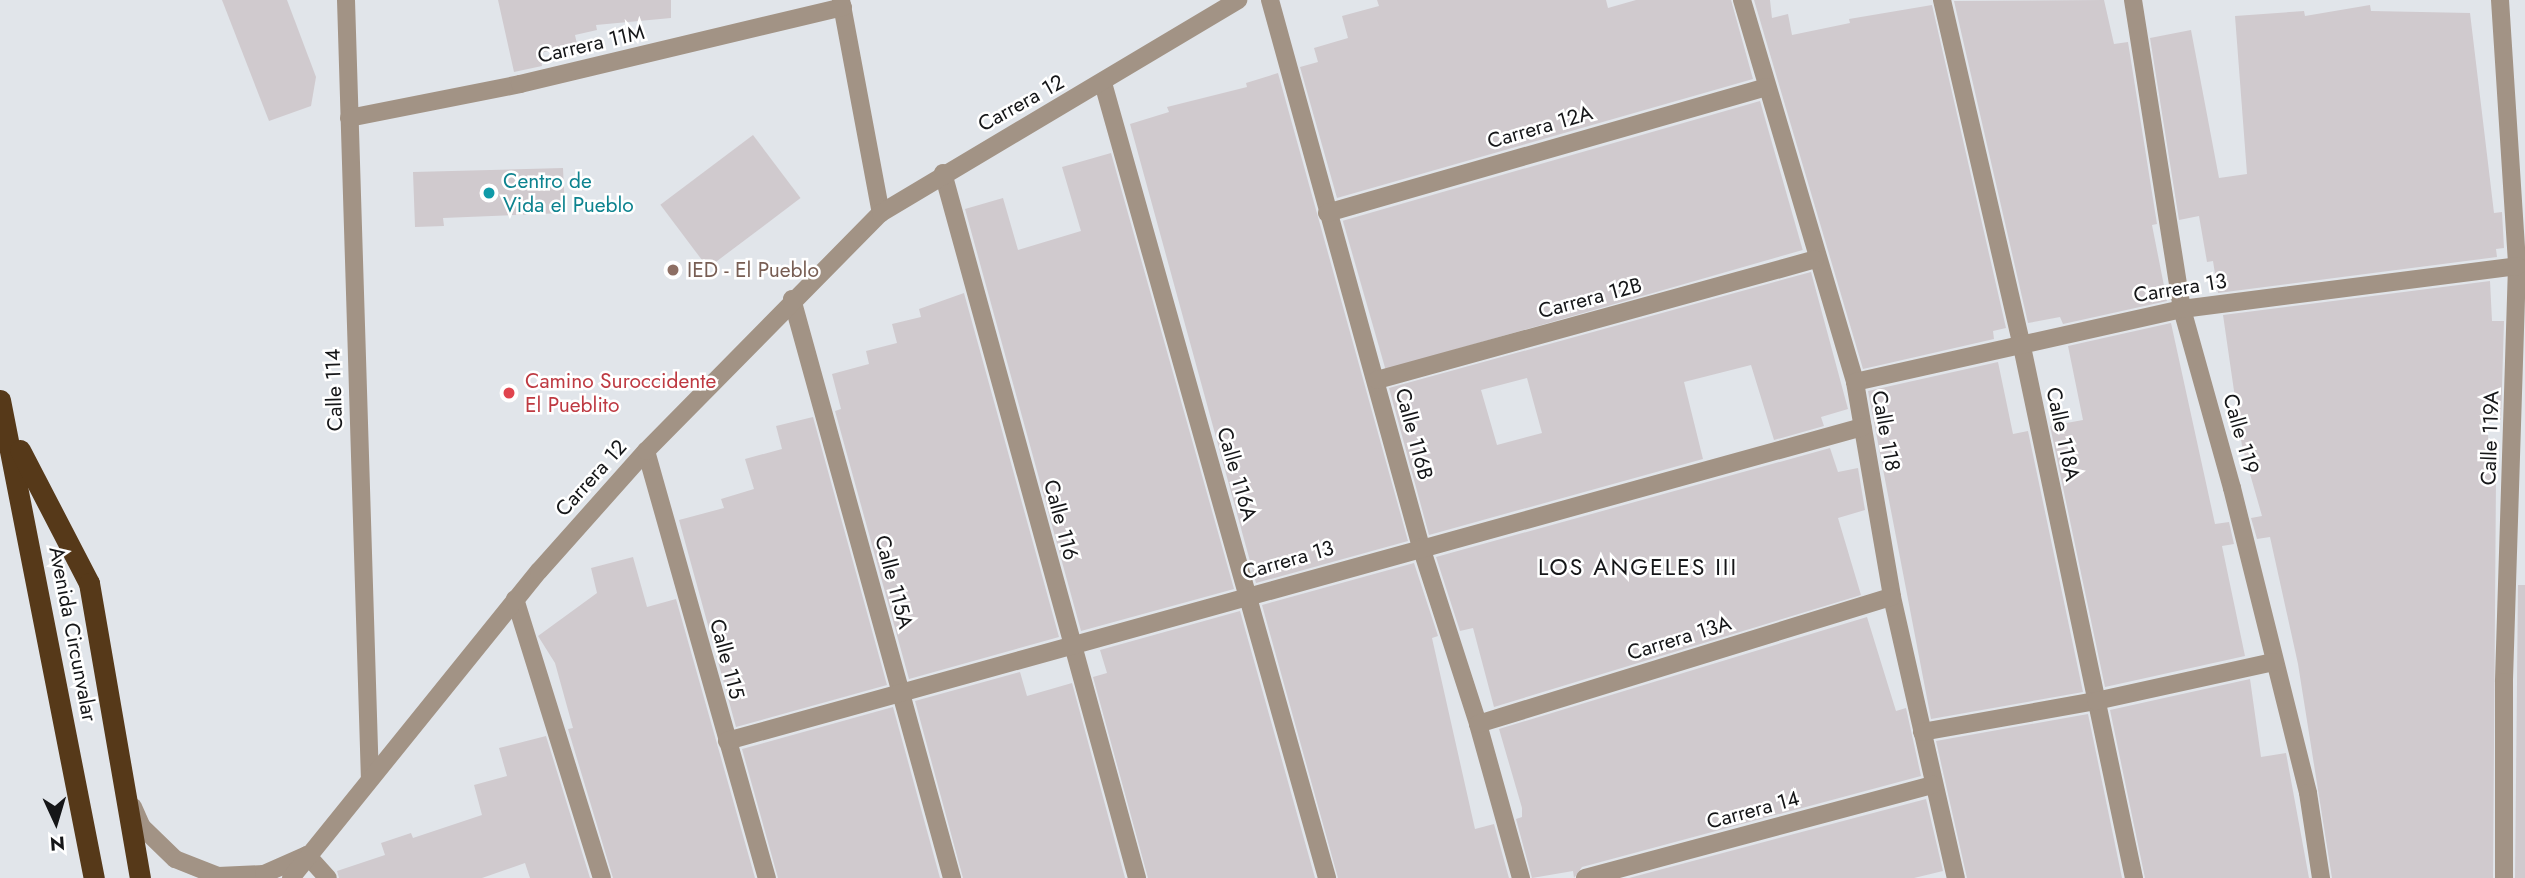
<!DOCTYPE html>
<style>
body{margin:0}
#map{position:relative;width:2525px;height:878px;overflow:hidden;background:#e1e5ea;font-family:Jost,sans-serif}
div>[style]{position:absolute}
.building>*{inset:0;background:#d0cace;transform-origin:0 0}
.minor>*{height:18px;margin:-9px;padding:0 9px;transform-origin:9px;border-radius:9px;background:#a29385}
.highway>*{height:21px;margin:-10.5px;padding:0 10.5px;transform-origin:10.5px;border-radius:10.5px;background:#563919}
.dots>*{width:19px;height:19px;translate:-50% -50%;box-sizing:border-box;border:4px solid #fff;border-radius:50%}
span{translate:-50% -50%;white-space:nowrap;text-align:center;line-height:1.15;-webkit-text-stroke:5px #fff;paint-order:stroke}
.street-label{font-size:21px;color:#151618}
.culture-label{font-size:21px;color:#0d838f}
.left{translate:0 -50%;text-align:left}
.education-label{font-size:21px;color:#785e54}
.health-label{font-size:21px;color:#be3a42}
.neighbourhood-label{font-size:23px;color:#151618;letter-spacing:2px}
.north{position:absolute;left:21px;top:787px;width:70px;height:70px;-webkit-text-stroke:5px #fff;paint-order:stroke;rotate:176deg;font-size:19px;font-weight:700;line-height:28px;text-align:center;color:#151618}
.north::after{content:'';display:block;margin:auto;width:24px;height:32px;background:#151618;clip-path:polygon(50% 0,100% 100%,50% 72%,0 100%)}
</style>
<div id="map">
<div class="building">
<i style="clip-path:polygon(222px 0,287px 0,316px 77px,311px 106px,269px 121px)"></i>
<i style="clip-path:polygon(498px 0,671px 0,671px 18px,596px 25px,597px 30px,575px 35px,577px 44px,540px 53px,542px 66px,514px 72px)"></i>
<i style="clip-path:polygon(1377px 0,1606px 0,1608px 8px,1636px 0,1731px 0,1753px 79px,1337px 198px,1300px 67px,1318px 62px,1314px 48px,1348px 38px,1342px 16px,1379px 6px)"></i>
<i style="clip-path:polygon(1754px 0,1770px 0,1772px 18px,1788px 14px,1792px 35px,1850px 23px,1849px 19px,1932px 5px,2006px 328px,1993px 331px,1994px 339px,1863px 369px)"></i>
<i style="clip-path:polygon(2104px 0,2114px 44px,2128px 42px,2157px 224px,2152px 225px,2167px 301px,2063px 324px,2060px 317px,2028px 323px,1954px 1px)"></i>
<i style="clip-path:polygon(2370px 5px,2371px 11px,2470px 13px,2494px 213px,2502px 212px,2504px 248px,2496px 249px,2497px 257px,2218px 293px,2213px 261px,2207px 262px,2199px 216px,2179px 220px,2150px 38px,2191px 30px,2219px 178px,2247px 174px,2235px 16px,2304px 11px,2305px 16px)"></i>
<i style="clip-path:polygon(1278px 73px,1408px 541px,1256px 583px,1130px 124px,1169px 112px,1167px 107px,1247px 87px,1246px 83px)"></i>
<i style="left:1760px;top:101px;width:155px;height:434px;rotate:74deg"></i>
<i style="left:753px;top:135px;width:79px;height:116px;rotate:53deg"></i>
<i style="clip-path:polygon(1111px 153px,1234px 589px,1081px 631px,965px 209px,1003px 198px,1018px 250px,1081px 231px,1062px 167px)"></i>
<i style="clip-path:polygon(563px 168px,565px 213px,443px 218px,444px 226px,415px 227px,413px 172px)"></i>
<i style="clip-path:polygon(evenodd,1811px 272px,1848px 409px,1821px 417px,1824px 426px,1774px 440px,1751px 365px,1684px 382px,1703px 459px,1429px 535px,1389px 388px,1811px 272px,1527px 378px,1542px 433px,1497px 445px,1481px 390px,1527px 378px)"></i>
<i style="clip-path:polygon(2490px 281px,2492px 321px,2504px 321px,2501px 420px,2487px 419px,2491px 478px,2496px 478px,2493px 878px,2332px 878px,2298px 664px,2270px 537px,2257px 539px,2251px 518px,2262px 516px,2242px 446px,2223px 315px)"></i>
<i style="clip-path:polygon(964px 293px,1059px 637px,909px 679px,835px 411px,841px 409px,832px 374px,869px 364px,866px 351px,897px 343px,892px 324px,921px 317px,919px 309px)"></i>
<i style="clip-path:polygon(2171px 323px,2215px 524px,2229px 522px,2234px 544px,2222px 546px,2245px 656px,2105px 687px,2050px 426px,2083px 420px,2068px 346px)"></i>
<i style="clip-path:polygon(1998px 362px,2013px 434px,2028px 431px,2083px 692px,1931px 719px,1868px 391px)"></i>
<i style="clip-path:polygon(813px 417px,887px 685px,736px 727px,679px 520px,724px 508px,721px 499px,754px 489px,745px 459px,782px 449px,776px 426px)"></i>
<i style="clip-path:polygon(1830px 448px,1838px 472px,1858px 468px,1865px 510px,1838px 518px,1861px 595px,1494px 707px,1473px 628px,1460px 631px,1436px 557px)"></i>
<i style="clip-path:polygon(633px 557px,647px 607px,676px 599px,755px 878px,613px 878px,568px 729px,573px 728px,555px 663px,538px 636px,597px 593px,591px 568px)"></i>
<i style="clip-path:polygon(1414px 563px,1438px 636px,1432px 638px,1475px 829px,1494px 824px,1509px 878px,1338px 878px,1262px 605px)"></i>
<i style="clip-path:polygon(2518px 585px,2525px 585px,2525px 878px,2515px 878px)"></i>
<i style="clip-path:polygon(1240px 611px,1315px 878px,1148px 878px,1093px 677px,1107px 673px,1100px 650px)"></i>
<i style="clip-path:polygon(1867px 617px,1896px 711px,1906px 708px,1921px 776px,1582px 867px,1574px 878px,1573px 871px,1532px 878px,1516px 819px,1522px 817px,1522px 808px,1499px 729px)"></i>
<i style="clip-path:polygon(1020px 672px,1027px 696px,1072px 683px,1125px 878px,963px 878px,915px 701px)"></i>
<i style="clip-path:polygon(2250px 679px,2261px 757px,2286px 753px,2309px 878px,2145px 878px,2110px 710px)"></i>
<i style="clip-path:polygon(893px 707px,940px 878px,778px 878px,742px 749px)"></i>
<i style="clip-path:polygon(2088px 714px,2122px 878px,1967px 878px,1936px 741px)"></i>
<i style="clip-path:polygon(546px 736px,590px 878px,530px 878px,525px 863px,482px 878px,339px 878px,337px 871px,385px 855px,381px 843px,411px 833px,413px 838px,482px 815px,474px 785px,507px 776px,499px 748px)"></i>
<i style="clip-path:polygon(1926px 799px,1943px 871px,1914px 878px,1629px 878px)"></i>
</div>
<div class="minor">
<i style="left:346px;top:0;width:779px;rotate:88.24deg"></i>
<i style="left:841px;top:0;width:217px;rotate:79.4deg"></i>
<i style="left:1270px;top:0;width:567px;rotate:74.57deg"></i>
<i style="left:1421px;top:547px;width:186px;rotate:72.1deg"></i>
<i style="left:1478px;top:724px;width:160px;rotate:74.4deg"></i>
<i style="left:1742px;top:0;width:398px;rotate:73.5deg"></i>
<i style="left:1855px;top:382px;width:218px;rotate:80.2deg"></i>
<i style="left:1892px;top:597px;width:288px;rotate:77.2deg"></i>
<i style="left:1942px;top:0;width:351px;rotate:77deg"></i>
<i style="left:2021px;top:342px;width:548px;rotate:78.1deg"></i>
<i style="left:2133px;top:0;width:313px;rotate:81deg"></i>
<i style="left:2182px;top:309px;width:186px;rotate:74.4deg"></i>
<i style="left:2232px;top:488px;width:314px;rotate:76deg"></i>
<i style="left:2308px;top:793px;width:86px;rotate:81.3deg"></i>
<i style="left:2500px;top:0;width:267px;rotate:86.3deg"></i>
<i style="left:2517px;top:266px;width:416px;rotate:91.8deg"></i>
<i style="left:2504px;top:682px;width:196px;rotate:90deg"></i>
<i style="left:1103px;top:83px;width:826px;rotate:74.26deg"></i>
<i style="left:349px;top:118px;width:174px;rotate:-11.2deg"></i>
<i style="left:520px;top:84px;width:332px;rotate:-13.4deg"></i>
<i style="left:943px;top:173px;width:731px;rotate:74.61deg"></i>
<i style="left:1327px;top:213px;width:457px;rotate:-16deg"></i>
<i style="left:792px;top:299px;width:601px;rotate:74.55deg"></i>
<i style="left:1377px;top:380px;width:454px;rotate:-15.4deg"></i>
<i style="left:1855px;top:382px;width:335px;rotate:-12.6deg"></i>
<i style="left:2182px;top:309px;width:338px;rotate:-7.3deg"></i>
<i style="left:646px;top:451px;width:444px;rotate:74.2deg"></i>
<i style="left:515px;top:599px;width:292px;rotate:72.7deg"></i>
<i style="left:1478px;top:724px;width:433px;rotate:-17.1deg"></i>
<i style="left:1922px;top:732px;width:177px;rotate:-10.1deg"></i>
<i style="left:2096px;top:701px;width:181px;rotate:-12.4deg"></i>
<i style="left:727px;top:741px;width:1178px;rotate:-15.46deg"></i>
<i style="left:133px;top:807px;width:22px;rotate:66deg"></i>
<i style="left:142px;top:827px;width:46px;rotate:44.1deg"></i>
<i style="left:175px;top:859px;width:46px;rotate:21.6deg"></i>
<i style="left:218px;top:876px;width:46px;rotate:-2.5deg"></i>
<i style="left:264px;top:874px;width:47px;rotate:-23.8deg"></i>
<i style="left:307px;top:855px;width:31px;rotate:48deg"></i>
<i style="left:291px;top:878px;width:395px;rotate:-51.1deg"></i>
<i style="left:539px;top:571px;width:161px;rotate:-48.3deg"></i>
<i style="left:646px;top:451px;width:334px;rotate:-45.4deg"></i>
<i style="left:881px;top:213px;width:416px;rotate:-30.8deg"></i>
<i style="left:1585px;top:878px;width:360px;rotate:-15deg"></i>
</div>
<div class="highway">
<i style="left:0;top:400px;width:487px;rotate:78.9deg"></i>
<i style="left:20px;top:450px;width:150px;rotate:62.6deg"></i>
<i style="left:89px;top:583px;width:299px;rotate:80.2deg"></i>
</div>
<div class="dots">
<i style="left:489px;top:193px;background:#0f9aa8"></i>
<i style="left:673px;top:270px;background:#8d6e63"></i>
<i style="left:509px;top:393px;background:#e0444e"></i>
</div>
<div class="street-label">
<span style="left:591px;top:44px;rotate:-13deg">Carrera 11M</span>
<span style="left:1021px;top:103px;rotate:-29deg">Carrera 12</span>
<span style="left:1540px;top:127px;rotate:-16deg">Carrera 12A</span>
<span style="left:2180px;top:288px;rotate:-9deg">Carrera 13</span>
<span style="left:1590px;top:298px;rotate:-15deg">Carrera 12B</span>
<span style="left:334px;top:390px;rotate:-92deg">Calle 114</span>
<span style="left:1886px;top:431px;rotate:80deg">Calle 118</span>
<span style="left:1414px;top:434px;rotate:75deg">Calle 116B</span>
<span style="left:2063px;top:434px;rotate:78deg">Calle 118A</span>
<span style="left:2241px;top:434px;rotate:74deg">Calle 119</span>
<span style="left:2490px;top:438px;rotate:-88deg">Calle 119A</span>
<span style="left:1237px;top:474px;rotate:74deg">Calle 116A</span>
<span style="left:591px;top:478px;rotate:-48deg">Carrera 12</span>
<span style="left:1061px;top:520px;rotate:75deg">Calle 116</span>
<span style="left:1288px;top:560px;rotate:-16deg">Carrera 13</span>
<span style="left:894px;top:582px;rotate:75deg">Calle 115A</span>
<span style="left:73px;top:634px;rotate:79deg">Avenida Circunvalar</span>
<span style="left:1679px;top:638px;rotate:-17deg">Carrera 13A</span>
<span style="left:727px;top:659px;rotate:75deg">Calle 115</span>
<span style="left:1753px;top:810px;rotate:-15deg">Carrera 14</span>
</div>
<div class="culture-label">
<span class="left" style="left:503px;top:193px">Centro de<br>Vida el Pueblo</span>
</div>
<div class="education-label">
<span class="left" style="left:687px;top:270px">IED - El Pueblo</span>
</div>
<div class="health-label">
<span class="left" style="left:525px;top:393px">Camino Suroccidente<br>El Pueblito</span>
</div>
<div class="neighbourhood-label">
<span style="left:1638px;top:567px">LOS ANGELES III</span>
</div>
<div class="north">N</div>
</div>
